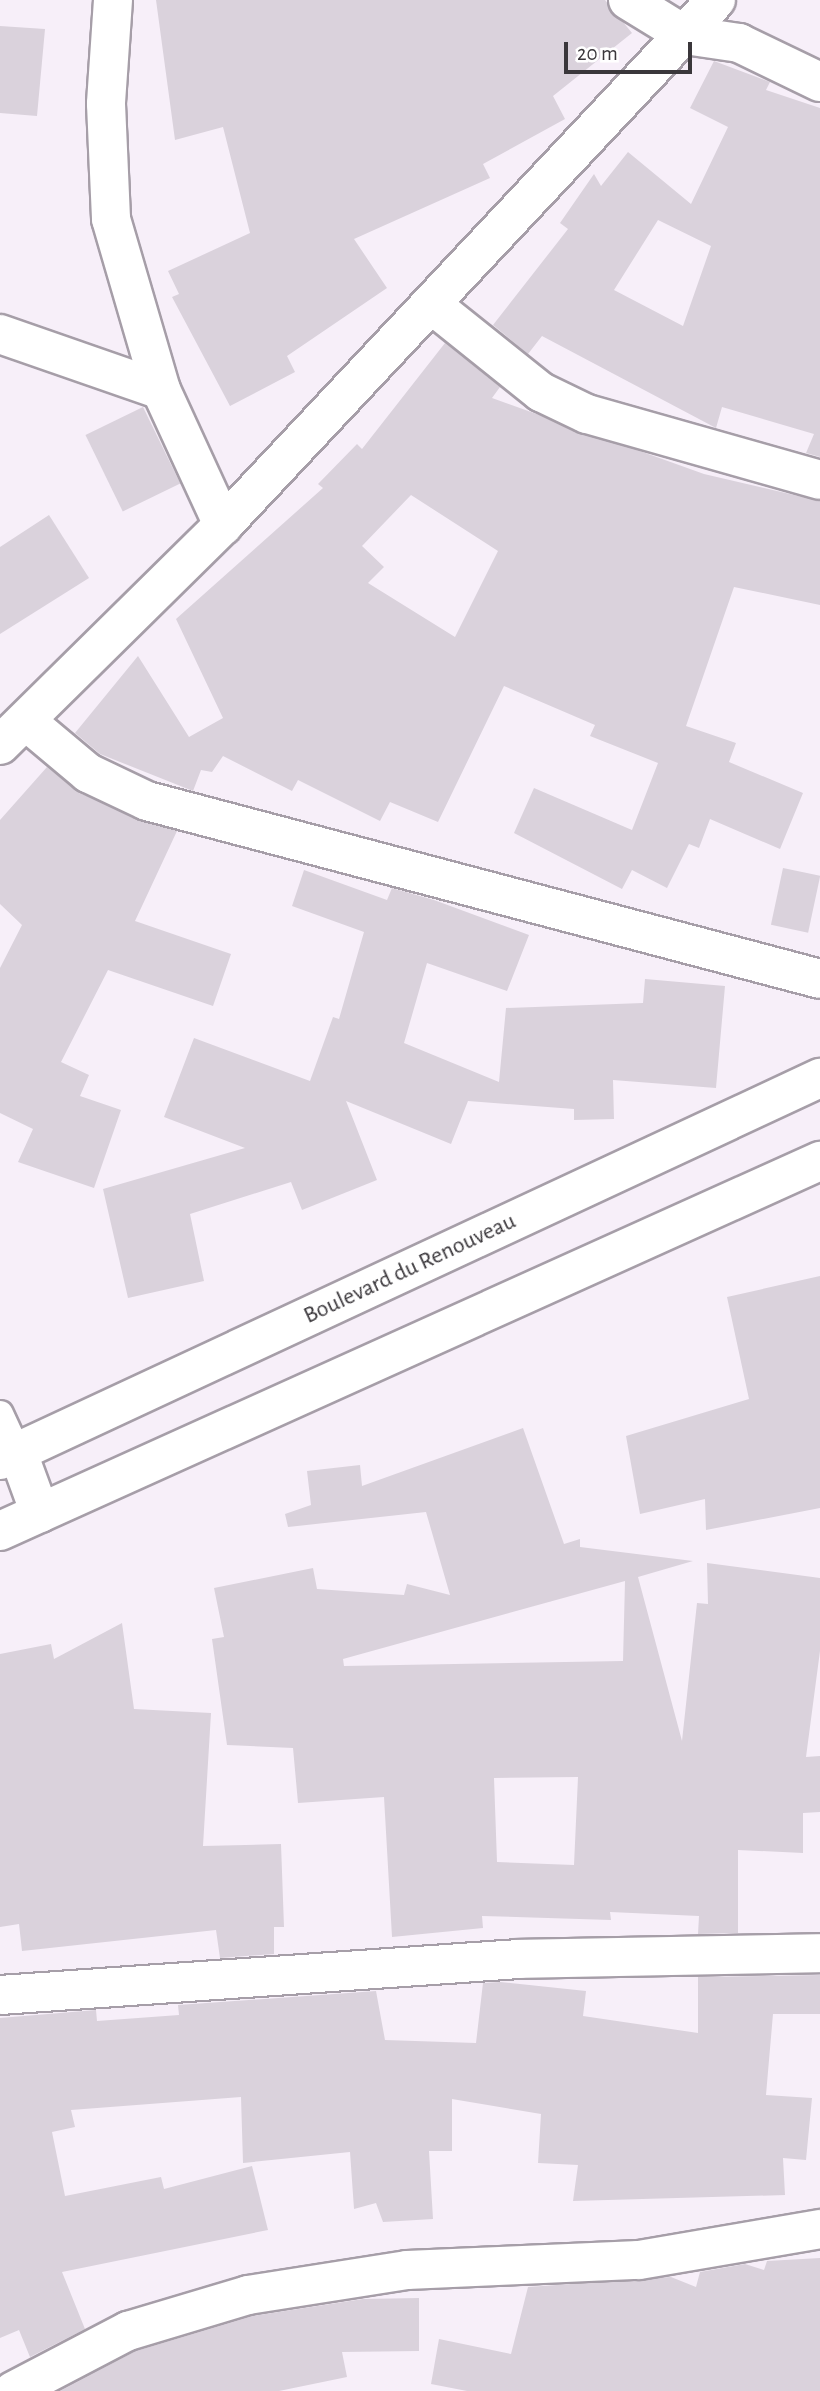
<!DOCTYPE html>
<style>
body{margin:0}
#map{position:relative;width:820px;height:2391px;overflow:hidden;background:#f7eff9;font-family:"Alegreya Sans",sans-serif}
div>[style]{position:absolute}
.building>*{inset:0;background:#dad2dc;transform-origin:0 0}
.roads{filter:drop-shadow(2px 0 #a69ea8) drop-shadow(-2px 0 #a69ea8) drop-shadow(0 2px #a69ea8) drop-shadow(0 -2px #a69ea8)}
.service>*{height:26px;margin:-13px;padding:0 13px;transform-origin:13px;border-radius:13px;background:#fff}
.minor>*{height:38px;margin:-19px;padding:0 19px;transform-origin:19px;border-radius:19px;background:#fff}
.trunk>*{height:38px;margin:-19px;padding:0 19px;transform-origin:19px;border-radius:19px;background:#fff}
span{translate:-50% -50%;white-space:nowrap;text-align:center;line-height:1.15;-webkit-text-stroke:6px #fff;paint-order:stroke}
.street-label{font-size:24px;color:#3a373b}
.scale{position:absolute;left:564px;top:42px;width:128px;height:32px;box-sizing:border-box;border:4px solid #3a373b;border-top:0;padding-left:9px;font-size:21px;line-height:24px;white-space:nowrap;color:#3a373b;-webkit-text-stroke:5px #fff;paint-order:stroke}
</style>
<div id="map">
<div class="building">
<i style="clip-path:polygon(156px 0,605px 0,632px 33px,553px 96px,565px 119px,483px 164px,490px 178px,354px 239px,387px 288px,287px 356px,295px 372px,230px 406px,172px 297px,179px 294px,168px 271px,250px 233px,223px 127px,175px 140px)"></i>
<i style="clip-path:polygon(0 26px,45px 29px,37px 116px,0 113px)"></i>
<i style="clip-path:polygon(evenodd,714px 61px,770px 82px,766px 90px,820px 108px,820px 457px,806px 453px,814px 434px,722px 407px,716px 428px,542px 336px,528px 354px,493px 325px,568px 229px,560px 223px,594px 174px,601px 186px,628px 152px,691px 204px,728px 127px,690px 108px,714px 61px,658px 220px,711px 246px,683px 326px,614px 290px,658px 220px)"></i>
<i style="clip-path:polygon(evenodd,445px 343px,500px 387px,492px 398px,704px 474px,820px 501px,820px 605px,734px 587px,686px 726px,736px 743px,729px 762px,803px 793px,780px 849px,710px 819px,699px 848px,689px 844px,667px 888px,632px 870px,622px 889px,514px 833px,534px 788px,632px 830px,658px 763px,590px 736px,595px 725px,504px 686px,438px 822px,390px 802px,380px 821px,298px 780px,292px 791px,223px 756px,212px 772px,201px 770px,193px 791px,100px 754px,75px 733px,138px 656px,189px 737px,223px 718px,176px 619px,323px 488px,318px 484px,357px 444px,362px 449px,445px 343px,411px 495px,498px 551px,455px 637px,368px 583px,384px 567px,362px 546px,411px 495px)"></i>
<i style="left:143px;top:407px;width:85px;height:64px;rotate:64deg"></i>
<i style="clip-path:polygon(49px 515px,89px 578px,0 634px,0 547px)"></i>
<i style="clip-path:polygon(47px 767px,79px 793px,177px 831px,135px 921px,231px 954px,213px 1006px,108px 970px,61px 1062px,89px 1075px,80px 1096px,121px 1110px,94px 1188px,18px 1162px,33px 1129px,0 1113px,0 968px,22px 925px,0 904px,0 820px)"></i>
<i style="left:783px;top:868px;width:38px;height:58px;rotate:12deg"></i>
<i style="clip-path:polygon(304px 870px,387px 900px,392px 888px,434px 900px,529px 935px,507px 991px,427px 963px,404px 1043px,499px 1082px,506px 1008px,643px 1003px,645px 979px,725px 986px,716px 1088px,613px 1080px,614px 1119px,574px 1120px,574px 1109px,468px 1101px,451px 1144px,346px 1101px,377px 1180px,302px 1210px,291px 1182px,190px 1214px,204px 1281px,128px 1298px,103px 1189px,245px 1148px,164px 1117px,194px 1038px,310px 1081px,333px 1017px,339px 1019px,364px 932px,292px 906px)"></i>
<i style="clip-path:polygon(820px 1276px,820px 1508px,706px 1530px,705px 1499px,640px 1514px,626px 1436px,749px 1399px,727px 1297px)"></i>
<i style="clip-path:polygon(evenodd,523px 1428px,564px 1544px,580px 1539px,580px 1547px,693px 1561px,638px 1577px,682px 1741px,697px 1603px,708px 1604px,707px 1563px,820px 1578px,820px 1651px,806px 1757px,820px 1756px,820px 1812px,803px 1813px,803px 1853px,738px 1850px,738px 1933px,698px 1934px,699px 1916px,610px 1912px,611px 1920px,482px 1916px,483px 1928px,392px 1937px,384px 1797px,298px 1803px,293px 1748px,227px 1745px,212px 1639px,224px 1637px,214px 1588px,313px 1568px,317px 1589px,404px 1595px,407px 1584px,450px 1595px,426px 1512px,288px 1527px,285px 1514px,311px 1505px,307px 1471px,360px 1465px,362px 1486px,523px 1428px,625px 1581px,623px 1661px,344px 1666px,343px 1659px,625px 1581px,523px 1428px,578px 1777px,574px 1865px,497px 1862px,494px 1778px,578px 1777px)"></i>
<i style="clip-path:polygon(122px 1623px,134px 1709px,211px 1713px,203px 1846px,281px 1844px,284px 1927px,274px 1927px,274px 1954px,220px 1958px,216px 1930px,22px 1951px,19px 1924px,0 1927px,0 1654px,51px 1644px,54px 1659px)"></i>
<i style="clip-path:polygon(820px 1975px,820px 2014px,773px 2014px,766px 2095px,812px 2098px,806px 2160px,783px 2158px,785px 2195px,573px 2201px,578px 2165px,538px 2163px,541px 2114px,452px 2099px,452px 2151px,429px 2151px,433px 2219px,383px 2222px,376px 2203px,354px 2209px,350px 2152px,243px 2163px,241px 2097px,71px 2110px,75px 2127px,52px 2132px,65px 2196px,161px 2177px,164px 2189px,252px 2166px,268px 2230px,62px 2272px,85px 2329px,30px 2357px,19px 2330px,0 2338px,0 2018px,96px 2010px,97px 2021px,179px 2015px,178px 2005px,376px 1991px,385px 2040px,476px 2043px,483px 1983px,500px 1982px,586px 1991px,583px 2016px,698px 2033px,698px 1977px)"></i>
<i style="clip-path:polygon(820px 2258px,820px 2391px,467px 2391px,431px 2384px,439px 2339px,511px 2354px,528px 2287px,671px 2277px,696px 2287px,700px 2272px,745px 2264px,764px 2270px,767px 2261px)"></i>
<i style="clip-path:polygon(419px 2298px,419px 2351px,342px 2352px,347px 2377px,279px 2391px,60px 2391px,136px 2351px,253px 2316px,363px 2299px)"></i>
</div>
<div class="roads">
<div class="service">
<i style="left:0;top:1414px;width:43px;rotate:65.2deg"></i>
</div>
<div class="minor">
<i style="left:113px;top:0;width:104px;rotate:93.9deg"></i>
<i style="left:106px;top:104px;width:115px;rotate:87.5deg"></i>
<i style="left:111px;top:219px;width:178px;rotate:73.7deg"></i>
<i style="left:161px;top:390px;width:149px;rotate:65.3deg"></i>
<i style="left:628px;top:0;width:67px;rotate:31.6deg"></i>
<i style="left:685px;top:35px;width:55px;rotate:8.4deg"></i>
<i style="left:739px;top:43px;width:90px;rotate:25.7deg"></i>
<i style="left:431px;top:304px;width:141px;rotate:38.7deg"></i>
<i style="left:541px;top:392px;width:51px;rotate:25.6deg"></i>
<i style="left:587px;top:414px;width:242px;rotate:15.8deg"></i>
<i style="left:0;top:334px;width:170px;rotate:19.2deg"></i>
<i style="left:26px;top:721px;width:81px;rotate:40deg"></i>
<i style="left:88px;top:773px;width:65px;rotate:25.4deg"></i>
<i style="left:147px;top:801px;width:696px;rotate:14.81deg"></i>
<i style="left:0;top:745px;width:313px;rotate:-44.6deg"></i>
<i style="left:223px;top:525px;width:720px;rotate:-46.8deg"></i>
<i style="left:0;top:1995px;width:520px;rotate:-3.97deg"></i>
<i style="left:519px;top:1959px;width:301px;rotate:-1.1deg"></i>
<i style="left:13px;top:2391px;width:130px;rotate:-27.6deg"></i>
<i style="left:128px;top:2331px;width:125px;rotate:-16.7deg"></i>
<i style="left:248px;top:2295px;width:161px;rotate:-8.9deg"></i>
<i style="left:407px;top:2270px;width:232px;rotate:-2.5deg"></i>
<i style="left:639px;top:2260px;width:184px;rotate:-9.7deg"></i>
</div>
<div class="trunk">
<i style="left:18px;top:1453px;width:64px;rotate:69.9deg"></i>
<i style="left:0;top:1460px;width:905px;rotate:-24.98deg"></i>
<i style="left:0;top:1531px;width:900px;rotate:-24.29deg"></i>
</div>
</div>
<div class="street-label">
<span style="left:410px;top:1269px;rotate:-25deg">Boulevard du Renouveau</span>
</div>
<div class="scale">20 m</div>
</div>
